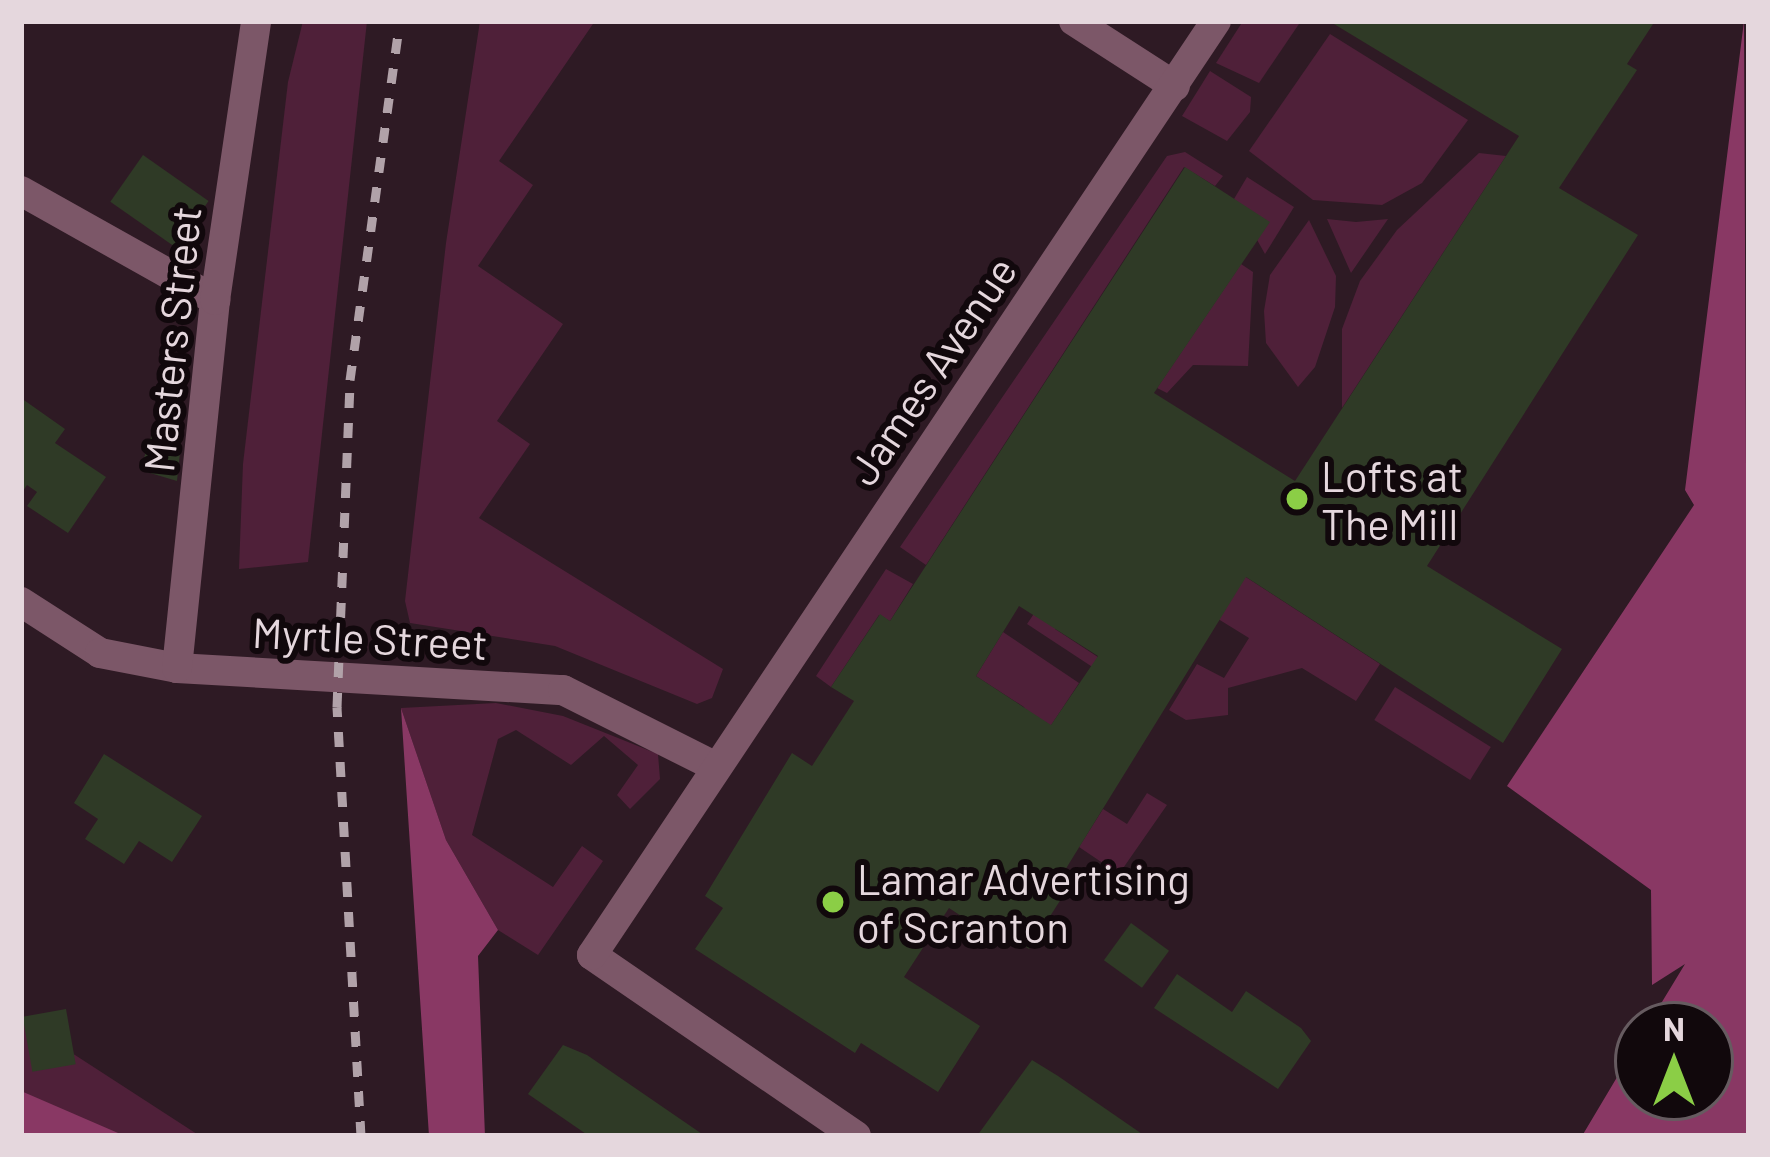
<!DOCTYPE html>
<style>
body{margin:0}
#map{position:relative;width:1770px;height:1157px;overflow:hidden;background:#2e1a24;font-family:Barlow,sans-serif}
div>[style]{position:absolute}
.green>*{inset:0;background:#4f2039;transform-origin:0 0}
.forest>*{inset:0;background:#893864}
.building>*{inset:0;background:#2f3a26;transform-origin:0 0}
.minor>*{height:30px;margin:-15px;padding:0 15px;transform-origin:15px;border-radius:15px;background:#7c5768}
.rail>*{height:9px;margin-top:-4.5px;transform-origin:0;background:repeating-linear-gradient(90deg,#b1a2a9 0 15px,transparent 0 30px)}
.dots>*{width:33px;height:33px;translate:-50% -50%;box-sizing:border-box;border:6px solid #11080c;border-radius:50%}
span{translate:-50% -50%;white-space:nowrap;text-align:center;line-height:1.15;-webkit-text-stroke:12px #11080c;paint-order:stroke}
.street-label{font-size:42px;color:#e5d7dd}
.poi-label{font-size:42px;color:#e5d7dd}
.left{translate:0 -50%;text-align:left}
.frame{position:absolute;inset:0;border:24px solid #e5d7dd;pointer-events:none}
.north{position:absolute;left:1614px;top:1001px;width:120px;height:120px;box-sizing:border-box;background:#11080c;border:3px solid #665b60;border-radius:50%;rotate:0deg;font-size:33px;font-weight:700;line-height:48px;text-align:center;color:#e5d7dd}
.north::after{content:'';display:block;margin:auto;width:42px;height:54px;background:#8bce46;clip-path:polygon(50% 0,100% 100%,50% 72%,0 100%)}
</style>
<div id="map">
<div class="green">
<i style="clip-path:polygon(303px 21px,367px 21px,308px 562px,239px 569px,243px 464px,288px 82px)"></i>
<i style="clip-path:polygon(480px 21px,595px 21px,499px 161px,533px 185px,478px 266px,563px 324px,497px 421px,530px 444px,479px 518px,723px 669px,712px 698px,697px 704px,555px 646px,410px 623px,405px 601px,446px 243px)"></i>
<i style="clip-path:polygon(1243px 21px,1301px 21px,1259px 83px,1216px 63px)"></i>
<i style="clip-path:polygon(1330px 34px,1468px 120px,1422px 183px,1382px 205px,1313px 200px,1249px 151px)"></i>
<i style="clip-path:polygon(1210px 71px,1251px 97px,1250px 112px,1227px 141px,1182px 116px)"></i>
<i style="clip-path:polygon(1185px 152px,1223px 176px,1215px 186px,1184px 167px,926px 565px,900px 547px,1167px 156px)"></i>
<i style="clip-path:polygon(1479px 153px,1506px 156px,1342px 408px,1342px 329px,1360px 281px,1397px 230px)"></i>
<i style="clip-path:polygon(1247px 177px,1294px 207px,1265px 254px,1234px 199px)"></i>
<i style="clip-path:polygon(1327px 219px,1356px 222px,1388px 219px,1351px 273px)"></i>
<i style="clip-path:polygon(1309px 220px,1336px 276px,1335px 307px,1315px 367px,1298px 387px,1266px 343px,1264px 311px,1270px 275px)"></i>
<i style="clip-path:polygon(1241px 264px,1253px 272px,1248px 366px,1193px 365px,1167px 393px,1157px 388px)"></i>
<i style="clip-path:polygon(1201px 548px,1380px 664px,1356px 701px,1302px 668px,1228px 688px,1228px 715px,1186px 720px,1169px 710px,1197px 664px,1224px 678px,1249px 638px,1176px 593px)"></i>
<i style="clip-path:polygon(886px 569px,913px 584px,890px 621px,879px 615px,831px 687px,816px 676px)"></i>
<i style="clip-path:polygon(1052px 587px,1075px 600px,1055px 629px,1104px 661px,1097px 670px,1027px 624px)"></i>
<i style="clip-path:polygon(1003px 632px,1079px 683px,1040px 742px,1024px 707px,976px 676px)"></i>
<i style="left:1395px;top:687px;width:113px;height:39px;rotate:32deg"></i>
<i style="clip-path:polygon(496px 703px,563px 716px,658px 754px,660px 779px,630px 809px,617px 795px,638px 765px,604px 736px,571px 765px,516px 730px,498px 739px,472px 835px,553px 887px,582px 846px,603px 861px,538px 955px,498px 930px,446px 840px,401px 708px)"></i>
<i style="clip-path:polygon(1147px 793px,1167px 805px,1119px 874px,1079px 847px,1103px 809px,1127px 824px)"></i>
<i style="clip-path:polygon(21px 1020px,200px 1136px,21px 1136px)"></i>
</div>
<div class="forest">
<i style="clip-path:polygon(1744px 21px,1749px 1136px,1582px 1136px,1638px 1042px,1638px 1097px,1710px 1097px,1710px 1025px,1648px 1025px,1685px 964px,1652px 985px,1651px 890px,1507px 786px,1694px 505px,1685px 490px)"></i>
<i style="clip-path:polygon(401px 708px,446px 840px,498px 930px,478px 956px,485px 1136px,429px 1136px)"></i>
<i style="clip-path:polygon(21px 1091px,125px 1136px,21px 1136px)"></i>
</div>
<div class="building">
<i style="clip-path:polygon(evenodd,1329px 21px,1655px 21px,1627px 64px,1637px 70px,1559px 188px,1638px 235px,1427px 566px,1562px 649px,1503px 743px,1246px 577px,1062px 875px,1072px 882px,1029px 949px,1010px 937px,1005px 945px,949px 908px,904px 977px,980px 1026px,938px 1092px,861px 1043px,855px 1053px,695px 949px,723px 908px,705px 896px,792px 753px,812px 766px,854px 701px,831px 687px,880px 614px,890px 621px,1185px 167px,1270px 222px,1154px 393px,1295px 481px,1519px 136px,1329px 21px,1019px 606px,1098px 656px,1051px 725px,976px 676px,1019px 606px)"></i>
<i style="left:143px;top:155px;width:80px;height:57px;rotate:35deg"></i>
<i style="clip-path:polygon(21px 398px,65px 429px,55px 443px,106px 477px,68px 533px,27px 506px,37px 492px,27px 485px,21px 494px)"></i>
<i style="clip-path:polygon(158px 416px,183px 424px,177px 481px,140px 470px)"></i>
<i style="clip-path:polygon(104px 754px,202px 816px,172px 862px,139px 841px,124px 864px,85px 839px,98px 819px,74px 803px)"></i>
<i style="left:1131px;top:923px;width:47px;height:46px;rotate:36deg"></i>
<i style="clip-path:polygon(1177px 974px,1232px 1012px,1246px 991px,1301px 1028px,1311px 1041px,1278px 1089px,1154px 1008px)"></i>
<i style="left:66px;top:1009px;width:56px;height:44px;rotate:80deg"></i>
<i style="clip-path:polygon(563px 1045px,587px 1055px,705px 1136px,589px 1136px,528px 1094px)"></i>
<i style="clip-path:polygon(1032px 1060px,1058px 1076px,1145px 1136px,977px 1136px)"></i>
</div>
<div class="minor">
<i style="left:1074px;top:21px;width:120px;rotate:32.8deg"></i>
<i style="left:21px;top:191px;width:223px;rotate:29.3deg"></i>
<i style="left:21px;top:602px;width:94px;rotate:32.8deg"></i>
<i style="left:100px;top:653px;width:78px;rotate:11deg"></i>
<i style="left:177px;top:668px;width:387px;rotate:3.3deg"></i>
<i style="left:563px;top:690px;width:169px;rotate:26.7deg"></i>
<i style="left:177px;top:668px;width:370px;rotate:-84.1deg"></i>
<i style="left:215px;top:300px;width:282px;rotate:-81.6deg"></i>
<i style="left:856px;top:1136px;width:320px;rotate:-145.6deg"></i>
<i style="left:592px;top:955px;width:1123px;rotate:-56.25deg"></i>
</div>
<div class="rail">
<i style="left:361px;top:1136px;width:430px;rotate:-93.2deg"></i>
<i style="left:337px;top:707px;width:327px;rotate:-87.7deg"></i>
<i style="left:350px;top:380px;width:362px;rotate:-82.1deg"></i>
</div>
<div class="dots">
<i style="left:1297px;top:499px;background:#8bce46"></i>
<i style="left:833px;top:902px;background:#8bce46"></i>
</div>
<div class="street-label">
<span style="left:171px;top:339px;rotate:-84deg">Masters Street</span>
<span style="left:931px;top:370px;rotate:-56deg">James Avenue</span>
<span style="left:370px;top:637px;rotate:3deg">Myrtle Street</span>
</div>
<div class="poi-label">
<span class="left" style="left:1321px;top:499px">Lofts at<br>The Mill</span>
<span class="left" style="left:857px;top:902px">Lamar Advertising<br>of Scranton</span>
</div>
<div class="frame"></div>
<div class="north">N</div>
</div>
